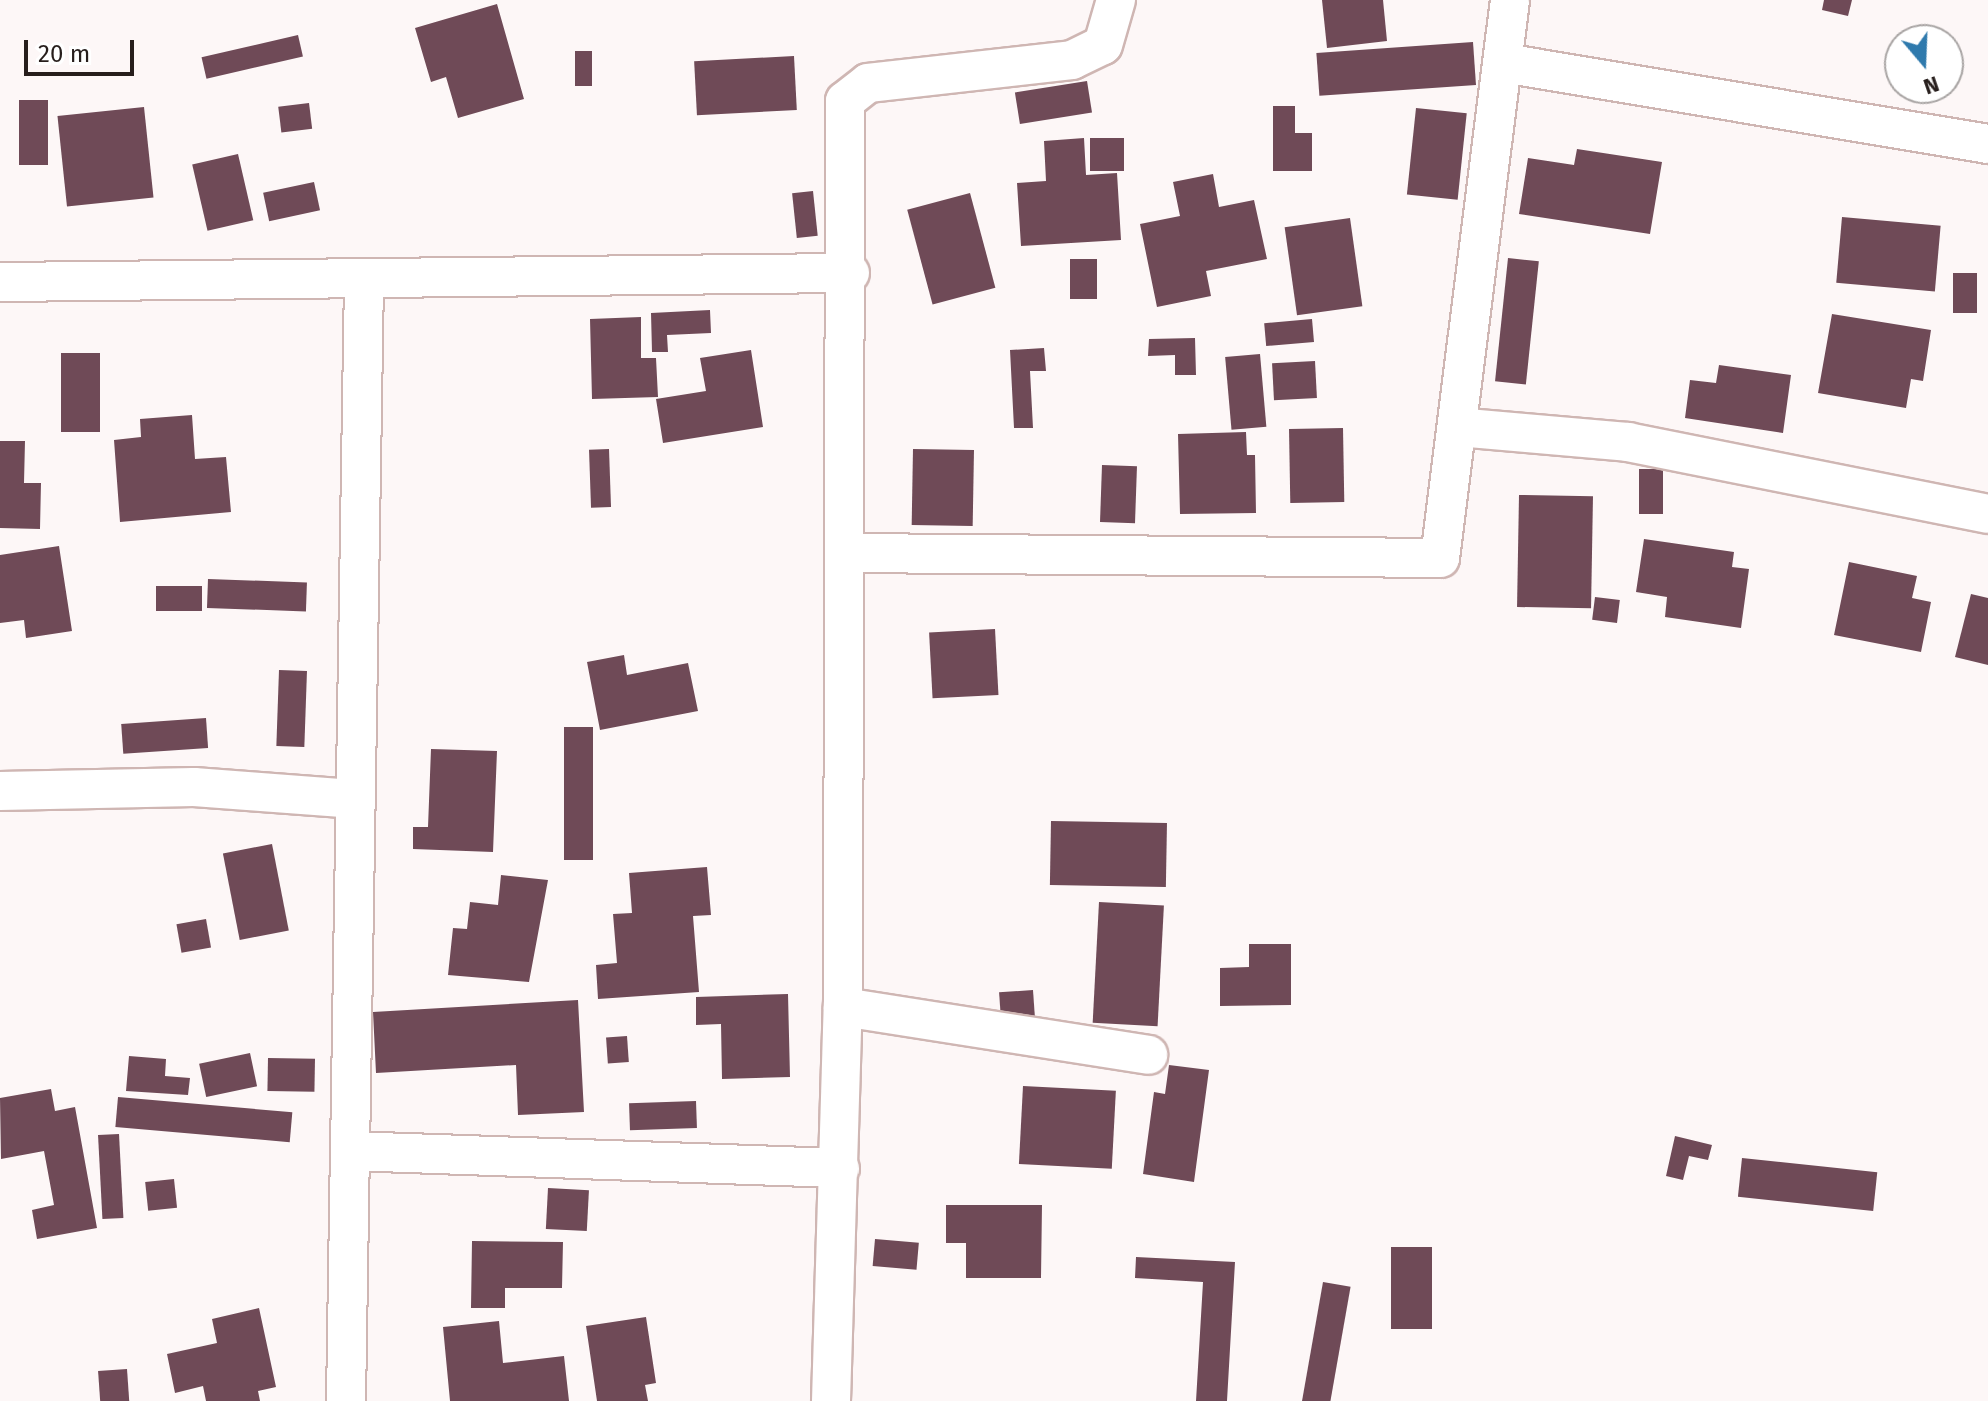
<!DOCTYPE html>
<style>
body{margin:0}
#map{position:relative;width:1988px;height:1401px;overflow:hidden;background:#fdf7f7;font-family:"Fira Sans",sans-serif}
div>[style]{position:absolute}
.building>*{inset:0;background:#6f4a57;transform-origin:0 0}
.roads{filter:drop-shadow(2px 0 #cfb6b3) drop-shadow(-2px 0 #cfb6b3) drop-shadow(0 2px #cfb6b3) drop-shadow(0 -2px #cfb6b3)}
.street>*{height:38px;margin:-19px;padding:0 19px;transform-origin:19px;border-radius:19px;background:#fff}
span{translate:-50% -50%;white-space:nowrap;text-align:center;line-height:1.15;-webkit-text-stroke:8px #fff;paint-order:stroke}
.north{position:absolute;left:1884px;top:24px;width:80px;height:80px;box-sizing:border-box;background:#fff;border:2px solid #a9a5a4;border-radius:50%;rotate:161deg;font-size:22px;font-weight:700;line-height:32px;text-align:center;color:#271e1c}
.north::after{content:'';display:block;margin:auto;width:28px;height:36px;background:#2f7aad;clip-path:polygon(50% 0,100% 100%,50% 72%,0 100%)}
.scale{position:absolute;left:24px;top:40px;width:110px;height:36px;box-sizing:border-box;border:4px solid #271e1c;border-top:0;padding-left:10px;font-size:24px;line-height:28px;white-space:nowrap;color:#271e1c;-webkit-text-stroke:6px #fff;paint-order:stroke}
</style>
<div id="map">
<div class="building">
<i style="clip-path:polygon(1322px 0,1383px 0,1387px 41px,1327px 48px)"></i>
<i style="clip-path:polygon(1824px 0,1852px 0,1848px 16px,1822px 10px)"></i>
<i style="clip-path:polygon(497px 4px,524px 99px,458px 118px,446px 77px,431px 82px,415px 28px)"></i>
<i style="left:298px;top:35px;width:22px;height:99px;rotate:77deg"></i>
<i style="left:1473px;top:42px;width:43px;height:157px;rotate:86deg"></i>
<i style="left:575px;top:51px;width:17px;height:35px"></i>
<i style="left:794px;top:56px;width:54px;height:100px;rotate:87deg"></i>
<i style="left:1087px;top:81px;width:32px;height:73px;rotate:81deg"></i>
<i style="left:19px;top:100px;width:29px;height:65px"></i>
<i style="left:309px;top:103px;width:26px;height:31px;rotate:83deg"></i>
<i style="clip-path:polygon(1273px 106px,1295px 106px,1295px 133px,1312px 133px,1312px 171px,1273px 171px)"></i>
<i style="left:144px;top:107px;width:91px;height:87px;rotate:84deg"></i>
<i style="left:1416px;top:108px;width:51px;height:87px;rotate:6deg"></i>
<i style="clip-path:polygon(1084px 138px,1086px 175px,1117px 173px,1121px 240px,1021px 246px,1017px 183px,1046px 181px,1044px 141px)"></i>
<i style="left:1090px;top:138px;width:34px;height:33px"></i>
<i style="clip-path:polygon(1577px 149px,1662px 162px,1650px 234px,1519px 214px,1528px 158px,1574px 165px)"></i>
<i style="left:238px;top:154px;width:68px;height:47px;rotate:77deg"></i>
<i style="clip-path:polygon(1213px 174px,1219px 207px,1254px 200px,1267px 259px,1206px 271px,1211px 296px,1157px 307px,1140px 224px,1180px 216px,1173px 182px)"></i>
<i style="left:314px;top:182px;width:29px;height:52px;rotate:78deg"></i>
<i style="left:813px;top:191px;width:45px;height:21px;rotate:84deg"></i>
<i style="left:970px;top:193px;width:98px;height:65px;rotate:75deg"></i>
<i style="left:1842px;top:217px;width:99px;height:66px;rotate:5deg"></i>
<i style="left:1350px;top:218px;width:89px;height:66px;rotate:82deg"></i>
<i style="left:1508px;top:258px;width:31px;height:124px;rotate:6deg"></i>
<i style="left:1070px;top:259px;width:27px;height:40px"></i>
<i style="left:1953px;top:273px;width:24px;height:40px"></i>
<i style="clip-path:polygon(710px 310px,711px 333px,667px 335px,668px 352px,652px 352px,651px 313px)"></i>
<i style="clip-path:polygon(1832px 314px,1931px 330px,1923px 381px,1911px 379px,1906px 408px,1818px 393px)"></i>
<i style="clip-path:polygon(641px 317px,641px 358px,656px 358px,658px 397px,592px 399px,590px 319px)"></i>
<i style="left:1312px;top:319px;width:23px;height:48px;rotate:85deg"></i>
<i style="clip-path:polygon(1195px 338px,1196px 375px,1175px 375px,1175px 355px,1148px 356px,1149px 339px)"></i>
<i style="clip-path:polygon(1044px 348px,1046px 371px,1030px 371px,1033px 428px,1014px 428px,1010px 350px)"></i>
<i style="clip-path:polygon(751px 350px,763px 427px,663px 443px,656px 399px,706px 391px,700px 358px)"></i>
<i style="left:61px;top:353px;width:39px;height:79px"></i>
<i style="left:1260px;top:354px;width:73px;height:35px;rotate:85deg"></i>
<i style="left:1315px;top:361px;width:37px;height:43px;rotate:87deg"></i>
<i style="clip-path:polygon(1719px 365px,1791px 375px,1783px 433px,1685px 418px,1690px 380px,1716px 383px)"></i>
<i style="clip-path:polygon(192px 415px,195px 459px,226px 457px,231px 512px,120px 522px,114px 440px,141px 437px,140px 419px)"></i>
<i style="left:1343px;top:428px;width:74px;height:54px;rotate:89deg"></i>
<i style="clip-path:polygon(1246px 432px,1247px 455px,1255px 455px,1256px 513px,1180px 514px,1178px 434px)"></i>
<i style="clip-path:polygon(0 441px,25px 441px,24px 483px,41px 483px,40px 529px,0 528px)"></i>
<i style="left:609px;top:449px;width:58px;height:20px;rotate:88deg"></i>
<i style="left:913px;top:449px;width:61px;height:76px;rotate:1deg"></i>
<i style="left:1102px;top:465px;width:35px;height:57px;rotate:2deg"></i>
<i style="left:1639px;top:469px;width:24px;height:45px"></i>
<i style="left:1519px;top:495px;width:74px;height:112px;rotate:1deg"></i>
<i style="clip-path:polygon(1644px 539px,1734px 552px,1732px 567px,1749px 569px,1741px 628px,1665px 617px,1667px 597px,1636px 592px)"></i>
<i style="clip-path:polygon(59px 546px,72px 631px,26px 638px,24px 620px,0 623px,0 555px)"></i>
<i style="clip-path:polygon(1849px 562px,1917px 576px,1912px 598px,1931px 602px,1921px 652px,1834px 635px)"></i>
<i style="left:208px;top:579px;width:99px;height:29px;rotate:2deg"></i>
<i style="left:156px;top:586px;width:46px;height:25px"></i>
<i style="clip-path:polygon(1971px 594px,1988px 598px,1988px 665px,1955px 657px)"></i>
<i style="left:1595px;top:597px;width:25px;height:23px;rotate:7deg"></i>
<i style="left:995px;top:629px;width:66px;height:66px;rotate:87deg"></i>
<i style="clip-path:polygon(624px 655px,627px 675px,688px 663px,698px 711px,600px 730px,587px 662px)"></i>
<i style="left:279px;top:670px;width:28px;height:76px;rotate:2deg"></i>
<i style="left:206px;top:718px;width:30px;height:85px;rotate:86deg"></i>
<i style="left:564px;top:727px;width:29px;height:133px"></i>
<i style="clip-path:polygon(431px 749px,497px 751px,493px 852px,413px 849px,413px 827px,428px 827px)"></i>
<i style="left:1051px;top:821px;width:116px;height:64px;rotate:1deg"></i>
<i style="left:272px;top:844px;width:88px;height:50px;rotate:79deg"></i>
<i style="clip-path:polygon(707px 867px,711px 915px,693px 916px,699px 992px,598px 999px,596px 965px,617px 963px,613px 914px,632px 913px,629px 873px)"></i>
<i style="clip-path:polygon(501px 875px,548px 880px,529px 982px,448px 975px,453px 928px,467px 929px,470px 902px,498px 905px)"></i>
<i style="left:1099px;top:902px;width:65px;height:121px;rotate:3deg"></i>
<i style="left:206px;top:919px;width:29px;height:30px;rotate:80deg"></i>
<i style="clip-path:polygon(1249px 944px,1291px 944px,1291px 1005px,1220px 1006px,1220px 968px,1249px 967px)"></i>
<i style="left:1033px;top:990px;width:26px;height:34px;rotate:86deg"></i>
<i style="clip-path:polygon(788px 994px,790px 1077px,722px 1079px,721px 1024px,696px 1025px,696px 997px)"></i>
<i style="clip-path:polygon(578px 1000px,584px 1112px,518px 1115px,516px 1065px,376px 1073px,373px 1012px)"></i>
<i style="left:627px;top:1036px;width:26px;height:21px;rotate:86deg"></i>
<i style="left:250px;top:1053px;width:34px;height:52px;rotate:78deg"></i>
<i style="clip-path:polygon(129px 1056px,166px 1059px,165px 1076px,190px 1078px,188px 1095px,126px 1091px)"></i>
<i style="left:268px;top:1058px;width:47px;height:33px;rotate:1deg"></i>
<i style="clip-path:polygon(1169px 1065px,1209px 1070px,1194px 1182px,1143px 1174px,1154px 1092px,1165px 1094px)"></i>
<i style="left:1023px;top:1086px;width:93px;height:78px;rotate:3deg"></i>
<i style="clip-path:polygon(51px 1089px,55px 1111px,75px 1107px,97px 1228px,37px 1239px,32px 1210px,54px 1205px,44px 1151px,1px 1159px,0 1098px)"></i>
<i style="left:118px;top:1097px;width:175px;height:30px;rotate:5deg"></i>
<i style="left:696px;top:1101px;width:27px;height:67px;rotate:88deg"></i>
<i style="left:119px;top:1134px;width:84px;height:21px;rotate:87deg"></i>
<i style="clip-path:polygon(1675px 1136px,1712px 1145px,1708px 1160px,1689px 1156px,1683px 1180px,1666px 1176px)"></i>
<i style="left:1742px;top:1158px;width:136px;height:39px;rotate:6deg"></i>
<i style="left:174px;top:1179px;width:29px;height:29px;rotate:84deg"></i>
<i style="left:548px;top:1188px;width:41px;height:41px;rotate:3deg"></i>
<i style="clip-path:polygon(946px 1205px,1042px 1205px,1041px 1278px,966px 1278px,966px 1243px,946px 1243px)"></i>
<i style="left:875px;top:1239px;width:44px;height:27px;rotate:5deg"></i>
<i style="clip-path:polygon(472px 1241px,563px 1242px,562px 1288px,505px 1288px,505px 1308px,471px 1308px)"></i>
<i style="left:1391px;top:1247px;width:41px;height:82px"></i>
<i style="clip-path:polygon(1136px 1257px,1235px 1262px,1227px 1401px,1196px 1401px,1203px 1282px,1135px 1278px)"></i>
<i style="left:1323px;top:1282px;width:28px;height:121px;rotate:10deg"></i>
<i style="clip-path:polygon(259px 1308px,276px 1387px,258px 1391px,260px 1401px,206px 1401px,203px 1386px,175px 1393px,167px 1354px,217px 1343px,212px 1319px)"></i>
<i style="clip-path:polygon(646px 1317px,656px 1383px,645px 1385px,648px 1401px,597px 1401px,586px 1326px)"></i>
<i style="clip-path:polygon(499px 1321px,503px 1363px,564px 1356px,569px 1401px,450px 1401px,443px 1327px)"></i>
<i style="left:127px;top:1369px;width:32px;height:29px;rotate:86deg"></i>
</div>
<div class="roads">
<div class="street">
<i style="left:1504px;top:63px;width:491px;rotate:9.5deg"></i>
<i style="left:364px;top:280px;width:871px;rotate:90.92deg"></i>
<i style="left:350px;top:1151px;width:490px;rotate:2deg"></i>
<i style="left:0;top:282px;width:850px;rotate:-0.61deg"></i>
<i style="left:1457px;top:427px;width:172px;rotate:5deg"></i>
<i style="left:1628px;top:442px;width:367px;rotate:11.3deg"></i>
<i style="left:847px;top:553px;width:593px;rotate:0.48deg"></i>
<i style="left:1440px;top:558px;width:562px;rotate:-82.85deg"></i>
<i style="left:0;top:791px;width:194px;rotate:-1.2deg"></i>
<i style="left:194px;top:787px;width:159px;rotate:4.3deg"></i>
<i style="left:843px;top:1007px;width:309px;rotate:8.9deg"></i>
<i style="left:346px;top:1401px;width:250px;rotate:-89.1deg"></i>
<i style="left:831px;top:1401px;width:394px;rotate:-88.3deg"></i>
<i style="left:843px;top:1007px;width:906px;rotate:-89.87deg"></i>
<i style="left:845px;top:101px;width:29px;rotate:-38deg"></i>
<i style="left:868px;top:83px;width:205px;rotate:-6.4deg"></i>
<i style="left:1072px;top:60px;width:34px;rotate:-26deg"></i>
<i style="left:1103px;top:45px;width:47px;rotate:-73.9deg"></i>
</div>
</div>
<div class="north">N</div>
<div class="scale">20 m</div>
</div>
